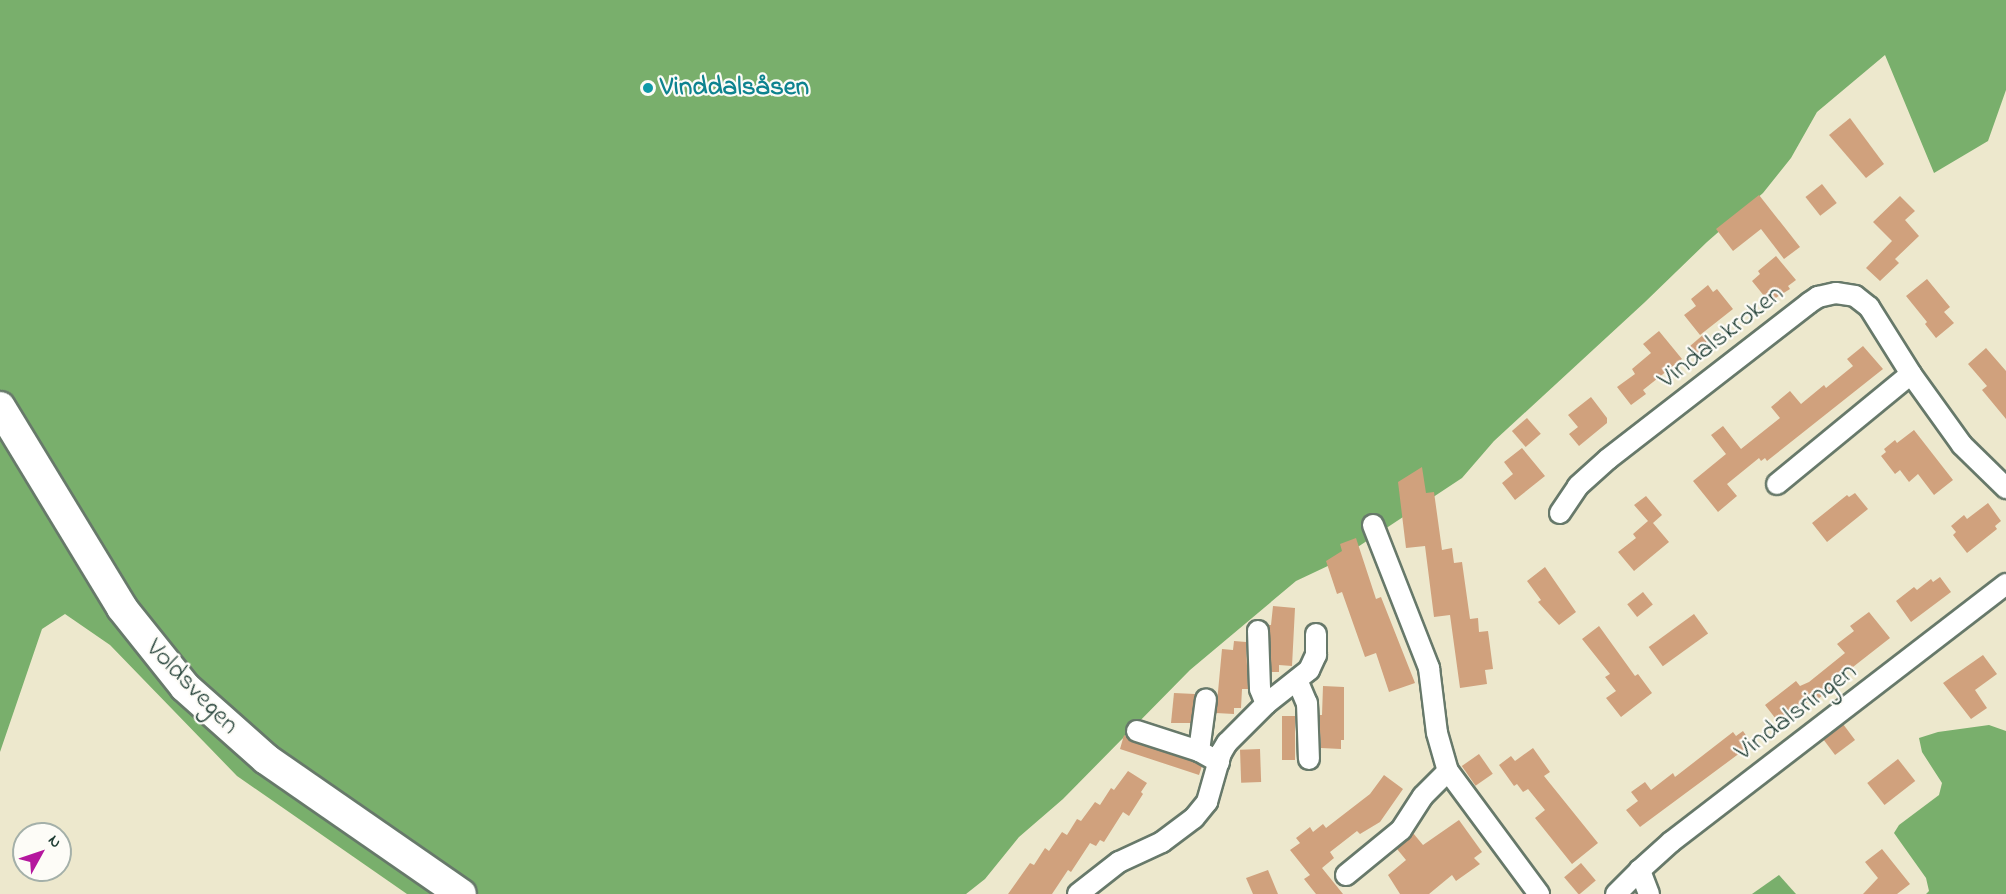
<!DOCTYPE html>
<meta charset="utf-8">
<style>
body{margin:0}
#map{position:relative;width:2006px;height:894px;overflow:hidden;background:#ede8cd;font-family:"Indie Flower",sans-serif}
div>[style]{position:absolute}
.forest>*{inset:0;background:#79af6c}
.building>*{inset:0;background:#d0a17d;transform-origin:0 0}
.roads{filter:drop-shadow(2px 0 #67796a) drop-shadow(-2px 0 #67796a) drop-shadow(0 2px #67796a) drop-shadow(0 -2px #67796a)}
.minor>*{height:20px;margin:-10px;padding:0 10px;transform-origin:10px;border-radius:10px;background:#fff}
.highway>*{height:30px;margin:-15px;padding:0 15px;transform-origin:15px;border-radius:15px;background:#fff}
.dots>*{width:16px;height:16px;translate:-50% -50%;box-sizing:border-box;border:3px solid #fdfcf7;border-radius:50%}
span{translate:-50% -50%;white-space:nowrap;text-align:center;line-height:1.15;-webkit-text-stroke:4.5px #fdfcf7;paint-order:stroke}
.culture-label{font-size:27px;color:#0d838f;font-weight:700}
.left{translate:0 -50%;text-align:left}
.street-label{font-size:27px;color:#1f3d34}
.north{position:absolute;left:12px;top:822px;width:60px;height:60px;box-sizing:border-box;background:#fdfcf7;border:2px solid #a4b0a9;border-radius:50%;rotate:50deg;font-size:16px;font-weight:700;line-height:24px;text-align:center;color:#1f3d34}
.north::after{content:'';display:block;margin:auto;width:21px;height:27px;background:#b5179e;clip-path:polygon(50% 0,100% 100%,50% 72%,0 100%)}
</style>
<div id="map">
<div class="forest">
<i style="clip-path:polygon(0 0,2006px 0,2006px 90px,1988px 141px,1934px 173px,1885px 55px,1817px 112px,1791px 158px,1763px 193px,1707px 242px,1645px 302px,1494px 441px,1462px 478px,1332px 564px,1296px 581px,1190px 670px,1063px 799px,1019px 837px,985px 879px,966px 894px,407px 894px,237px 776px,110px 645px,65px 614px,42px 629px,0 752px)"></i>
<i style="clip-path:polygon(1989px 725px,2006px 731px,2006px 894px,1926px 894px,1929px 891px,1926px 878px,1894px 833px,1899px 825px,1939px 795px,1942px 783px,1922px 752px,1919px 738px,1938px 732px)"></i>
<i style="clip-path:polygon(1779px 875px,1796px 894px,1752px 894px)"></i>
</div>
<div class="building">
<i style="clip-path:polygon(1850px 118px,1884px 164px,1866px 178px,1829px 135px)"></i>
<i style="left:1822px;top:184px;width:24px;height:21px;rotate:52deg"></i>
<i style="clip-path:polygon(1759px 195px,1800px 247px,1784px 259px,1761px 229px,1733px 251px,1716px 229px)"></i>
<i style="clip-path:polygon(1900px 196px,1915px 211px,1905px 220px,1919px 236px,1895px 259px,1899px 263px,1880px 281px,1866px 268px,1892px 241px,1873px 222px)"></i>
<i style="clip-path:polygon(1776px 256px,1796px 280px,1788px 286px,1790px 289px,1769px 302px,1752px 281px,1760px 274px,1758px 271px)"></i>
<i style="clip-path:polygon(1927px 279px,1950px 307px,1944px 312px,1954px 323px,1936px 338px,1925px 324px,1927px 322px,1906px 296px)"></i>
<i style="clip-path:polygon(1708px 285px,1713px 292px,1717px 289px,1733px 309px,1700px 335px,1684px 315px,1696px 306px,1691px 299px)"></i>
<i style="clip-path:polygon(1659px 331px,1682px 359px,1643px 390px,1646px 394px,1631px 405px,1617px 387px,1635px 374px,1632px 369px,1651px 353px,1643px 344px)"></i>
<i style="left:1704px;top:334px;width:18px;height:20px;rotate:49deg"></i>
<i style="clip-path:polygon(1863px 346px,1883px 369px,1767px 461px,1765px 458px,1761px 461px,1759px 458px,1727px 484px,1737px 496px,1718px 512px,1693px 481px,1726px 454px,1711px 435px,1723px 426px,1741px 449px,1780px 418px,1771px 407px,1790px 391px,1801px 404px,1824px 385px,1826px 388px,1853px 366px,1847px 359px)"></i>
<i style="clip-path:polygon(1986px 348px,2006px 371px,2006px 419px,1982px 390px,1987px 386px,1968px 364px)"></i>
<i style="clip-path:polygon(1591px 397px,1607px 418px,1607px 423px,1579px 446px,1569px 434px,1578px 427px,1568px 415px)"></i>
<i style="left:1527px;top:418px;width:21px;height:20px;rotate:49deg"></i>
<i style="clip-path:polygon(1914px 430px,1953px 480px,1934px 495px,1918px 474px,1909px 482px,1900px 470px,1895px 474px,1881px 456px,1886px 452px,1884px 449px,1895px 440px,1897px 443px)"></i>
<i style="clip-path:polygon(1522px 448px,1545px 476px,1515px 500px,1502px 483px,1513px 474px,1504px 462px)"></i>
<i style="clip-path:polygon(1422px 467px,1426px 493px,1434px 492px,1442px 550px,1452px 548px,1454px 563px,1462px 562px,1470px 619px,1478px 618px,1479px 632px,1488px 631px,1493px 669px,1485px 670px,1487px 684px,1460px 688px,1450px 615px,1434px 617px,1425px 546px,1406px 548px,1398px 482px)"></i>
<i style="clip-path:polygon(1855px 493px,1868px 509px,1827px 542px,1812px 523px,1847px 495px,1849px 497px)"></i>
<i style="clip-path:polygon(1646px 496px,1662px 515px,1653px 523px,1669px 542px,1634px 571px,1618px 552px,1636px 538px,1633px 534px,1648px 521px,1634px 505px)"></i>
<i style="clip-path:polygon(1988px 503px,2001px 521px,1995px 526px,1997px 529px,1967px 553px,1953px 535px,1956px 532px,1951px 526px,1964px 515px,1967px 519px)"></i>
<i style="clip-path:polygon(1356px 538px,1376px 599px,1381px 597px,1415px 683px,1389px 692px,1376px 653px,1365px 657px,1342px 592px,1337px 594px,1326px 561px,1342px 551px,1340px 544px)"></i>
<i style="clip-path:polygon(1545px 567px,1576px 612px,1559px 625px,1538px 602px,1541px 600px,1527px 581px)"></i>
<i style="clip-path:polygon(1940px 577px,1951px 592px,1911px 622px,1896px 601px,1914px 587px,1917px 590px,1931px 579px,1933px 582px)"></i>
<i style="left:1643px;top:592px;width:16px;height:20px;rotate:52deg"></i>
<i style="clip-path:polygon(1273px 606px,1295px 608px,1292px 666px,1279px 665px,1279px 672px,1271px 672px,1268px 625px,1271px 625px)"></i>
<i style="clip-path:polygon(1869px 612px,1890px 638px,1844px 674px,1846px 677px,1834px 687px,1811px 704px,1809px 701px,1779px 723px,1765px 705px,1796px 681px,1800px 686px,1809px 682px,1845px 653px,1837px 644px,1854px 631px,1850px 626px)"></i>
<i style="left:1694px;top:614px;width:24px;height:56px;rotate:54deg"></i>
<i style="clip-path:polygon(1599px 626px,1635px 676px,1638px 674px,1652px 693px,1621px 717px,1606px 698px,1616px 691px,1605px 677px,1610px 674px,1582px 639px)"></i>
<i style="clip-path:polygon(1234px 641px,1246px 642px,1248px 689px,1242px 689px,1241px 708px,1234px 708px,1234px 714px,1216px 713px,1222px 649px,1233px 650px)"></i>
<i style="clip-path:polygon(1983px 655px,1997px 674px,1975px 690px,1987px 708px,1971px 719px,1943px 683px)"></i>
<i style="clip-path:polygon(1323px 686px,1344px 687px,1344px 740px,1341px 740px,1341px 749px,1321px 748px,1319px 715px,1322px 715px)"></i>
<i style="clip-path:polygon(1174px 693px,1195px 694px,1191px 723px,1171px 723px)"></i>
<i style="left:1282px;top:716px;width:13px;height:44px"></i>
<i style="left:1843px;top:724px;width:20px;height:25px;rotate:53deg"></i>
<i style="clip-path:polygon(1743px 731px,1752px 744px,1640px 827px,1626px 810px,1638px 801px,1631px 792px,1645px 782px,1651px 790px,1673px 773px,1675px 777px,1733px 732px,1736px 736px)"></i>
<i style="clip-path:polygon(1124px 735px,1133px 742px,1194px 762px,1202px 766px,1199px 775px,1120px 749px)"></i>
<i style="clip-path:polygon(1533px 748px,1550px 772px,1544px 776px,1598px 843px,1572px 864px,1535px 818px,1545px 810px,1528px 789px,1523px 792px,1517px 784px,1514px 786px,1499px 765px,1511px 756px,1515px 761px)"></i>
<i style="left:1260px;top:749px;width:33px;height:20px;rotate:88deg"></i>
<i style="left:1479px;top:754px;width:24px;height:21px;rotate:55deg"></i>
<i style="left:1898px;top:759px;width:28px;height:39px;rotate:52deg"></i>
<i style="clip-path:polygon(1128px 771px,1147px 783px,1141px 792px,1143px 794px,1129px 816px,1123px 812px,1104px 842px,1100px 840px,1096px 846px,1090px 843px,1071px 872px,1068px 870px,1052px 894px,1008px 894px,1030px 863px,1034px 865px,1045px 848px,1049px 851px,1062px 832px,1067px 835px,1077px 819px,1081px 821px,1095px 802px,1100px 805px,1111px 788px,1114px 790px)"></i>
<i style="clip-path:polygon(1384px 775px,1403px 789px,1380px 822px,1360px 834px,1357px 831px,1330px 852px,1334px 858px,1322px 868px,1343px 894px,1316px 894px,1304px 879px,1310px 875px,1290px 850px,1300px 843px,1296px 838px,1310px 827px,1313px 832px,1323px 824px,1326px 828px,1370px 794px)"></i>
<i style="clip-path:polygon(1459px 820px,1482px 852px,1474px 858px,1480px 864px,1456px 881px,1452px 875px,1429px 894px,1400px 894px,1388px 875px,1406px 860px,1397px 849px,1413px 833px,1423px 845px)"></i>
<i style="clip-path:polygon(1882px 849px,1910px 884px,1897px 894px,1863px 894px,1878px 878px,1865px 862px)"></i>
<i style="left:1581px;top:863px;width:23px;height:22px;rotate:50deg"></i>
<i style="clip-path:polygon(1268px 870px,1278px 894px,1253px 894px,1246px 878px)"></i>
</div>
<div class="roads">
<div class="minor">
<i style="left:1777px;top:484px;width:173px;rotate:-39.4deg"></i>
<i style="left:1560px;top:513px;width:32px;rotate:-56deg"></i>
<i style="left:1578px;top:486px;width:40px;rotate:-42deg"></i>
<i style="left:1608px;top:459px;width:254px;rotate:-37.8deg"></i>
<i style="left:1809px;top:303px;width:11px;rotate:-34deg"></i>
<i style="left:1818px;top:297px;width:18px;rotate:-13deg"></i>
<i style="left:1836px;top:293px;width:19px;rotate:9deg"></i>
<i style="left:1855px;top:296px;width:18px;rotate:38deg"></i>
<i style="left:1869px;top:307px;width:79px;rotate:57.9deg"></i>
<i style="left:1911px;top:374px;width:87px;rotate:54.3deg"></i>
<i style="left:1962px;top:445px;width:62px;rotate:44.3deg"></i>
<i style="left:1373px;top:525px;width:154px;rotate:68.6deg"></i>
<i style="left:1429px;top:668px;width:65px;rotate:83deg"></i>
<i style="left:1437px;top:733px;width:40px;rotate:74deg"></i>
<i style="left:1448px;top:771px;width:153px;rotate:53.5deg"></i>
<i style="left:1258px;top:631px;width:58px;rotate:88deg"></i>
<i style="left:1260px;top:689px;width:16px;rotate:68deg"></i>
<i style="left:1297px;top:680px;width:25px;rotate:67deg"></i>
<i style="left:1307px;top:703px;width:56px;rotate:88deg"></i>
<i style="left:1137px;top:731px;width:65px;rotate:17.9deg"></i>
<i style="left:1199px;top:751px;width:23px;rotate:29deg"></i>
<i style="left:1199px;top:751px;width:52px;rotate:-82.3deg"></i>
<i style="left:1346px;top:875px;width:71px;rotate:-39.3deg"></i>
<i style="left:1401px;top:830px;width:40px;rotate:-57.1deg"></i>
<i style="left:1423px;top:796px;width:35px;rotate:-45deg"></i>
<i style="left:1078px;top:894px;width:52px;rotate:-38deg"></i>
<i style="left:1119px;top:862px;width:47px;rotate:-24.9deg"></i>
<i style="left:1162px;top:842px;width:40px;rotate:-37deg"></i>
<i style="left:1194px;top:818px;width:21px;rotate:-51deg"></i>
<i style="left:1207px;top:802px;width:51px;rotate:-74.1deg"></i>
<i style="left:1221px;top:753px;width:12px;rotate:-59deg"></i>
<i style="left:1227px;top:743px;width:55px;rotate:-45deg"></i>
<i style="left:1266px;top:704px;width:55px;rotate:-38.3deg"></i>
<i style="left:1309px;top:670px;width:17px;rotate:-65deg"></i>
<i style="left:1316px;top:655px;width:21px;rotate:-90deg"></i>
<i style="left:1616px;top:894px;width:34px;rotate:-45deg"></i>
<i style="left:1649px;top:894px;width:26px;rotate:-111deg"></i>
<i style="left:1640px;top:870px;width:42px;rotate:-42.1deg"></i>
<i style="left:1671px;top:842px;width:423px;rotate:-37.6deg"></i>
</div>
<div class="highway">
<i style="left:0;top:407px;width:235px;rotate:58.7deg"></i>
<i style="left:122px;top:608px;width:101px;rotate:51.4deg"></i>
<i style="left:185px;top:687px;width:108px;rotate:41.6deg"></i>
<i style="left:266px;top:759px;width:237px;rotate:34.7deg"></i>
</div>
</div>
<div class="dots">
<i style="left:648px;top:88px;background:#0f9aa8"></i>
</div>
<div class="culture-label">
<span class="left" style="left:660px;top:88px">Vinddalsåsen</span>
</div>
<div class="street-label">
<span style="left:1721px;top:337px;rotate:-38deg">Vindalskroken</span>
<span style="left:192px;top:687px;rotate:46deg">Voldsvegen</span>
<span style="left:1796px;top:712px;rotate:-37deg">Vindalsringen</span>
</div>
<div class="north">N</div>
</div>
